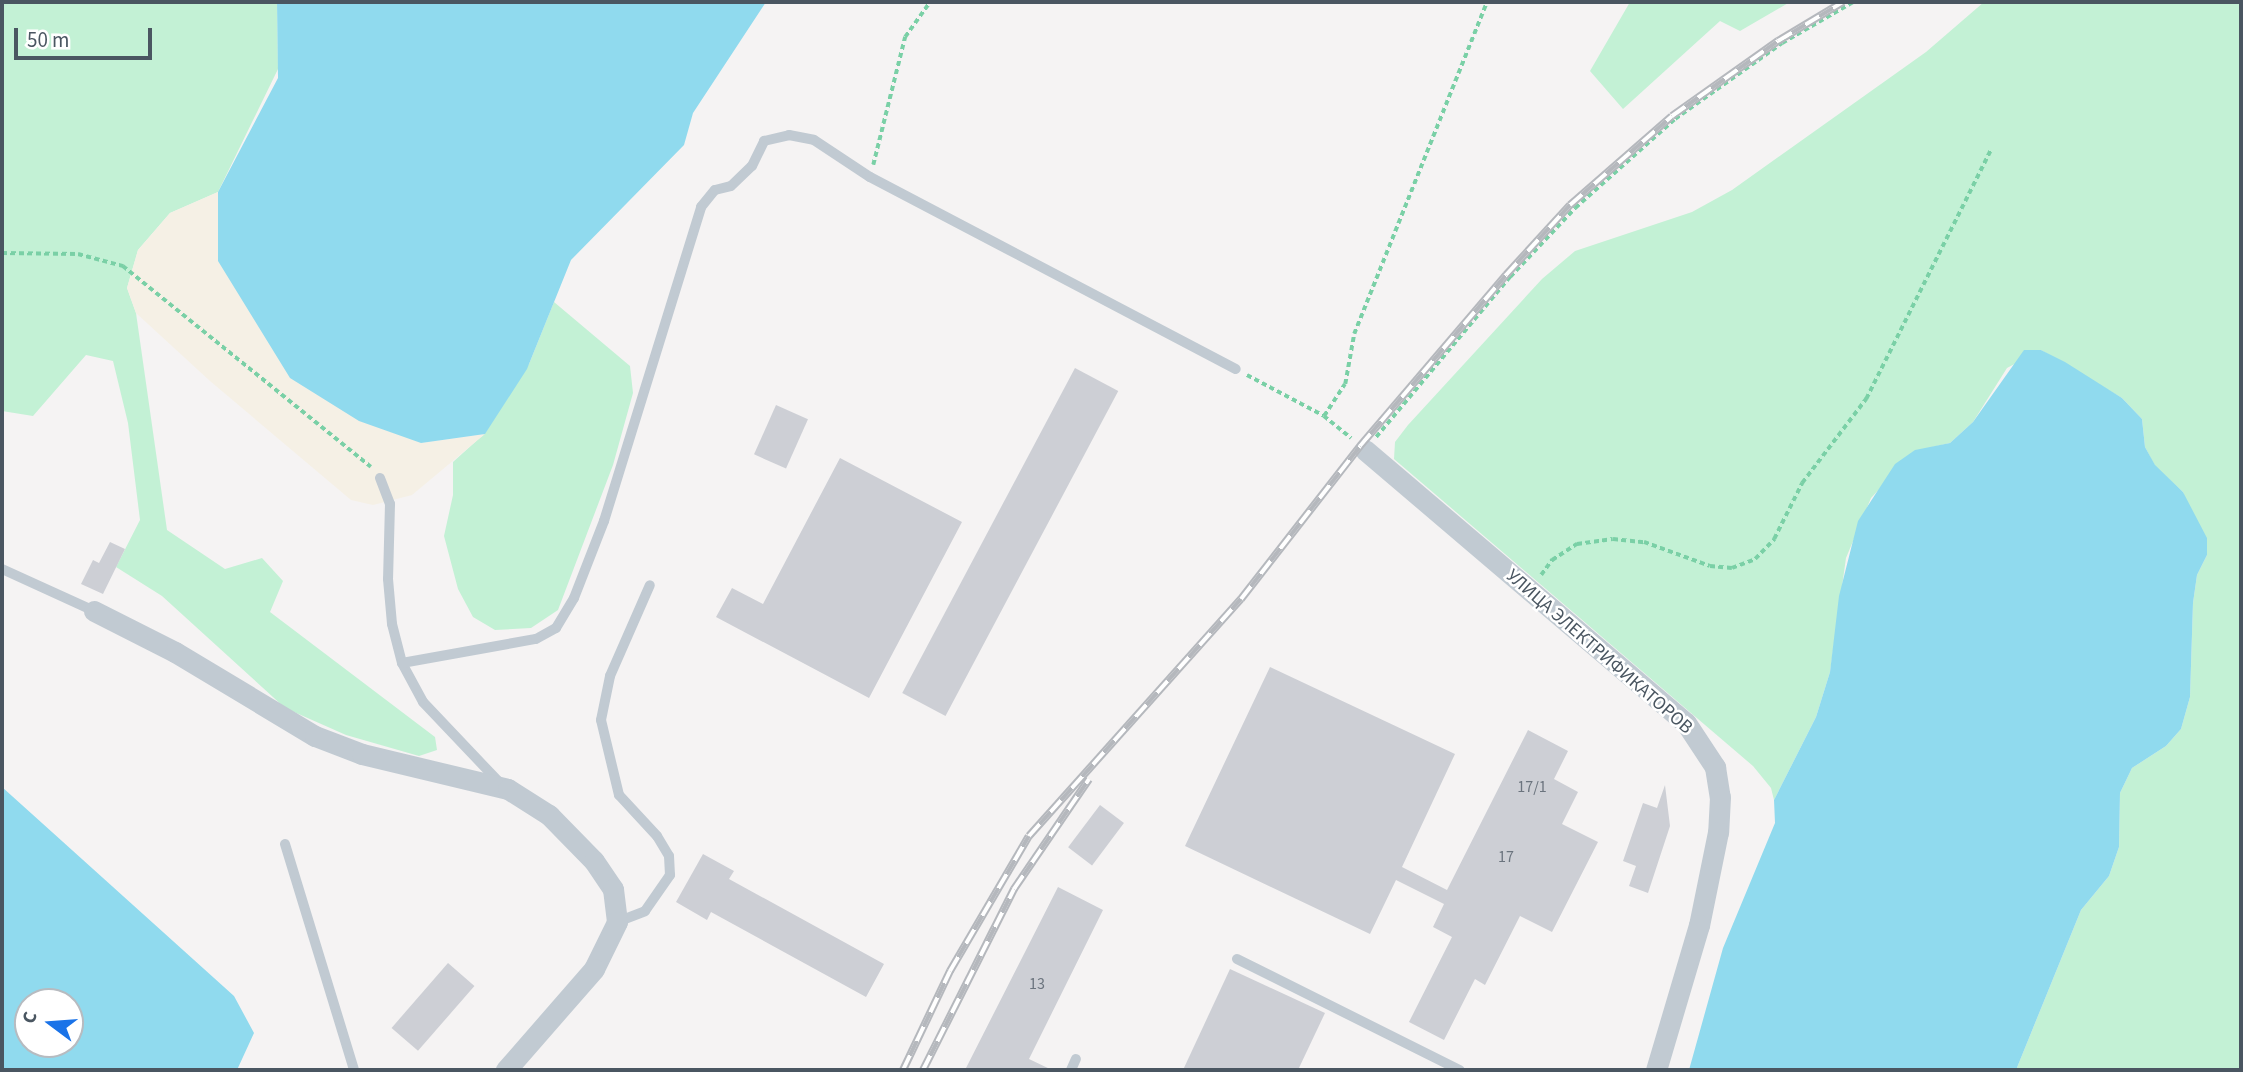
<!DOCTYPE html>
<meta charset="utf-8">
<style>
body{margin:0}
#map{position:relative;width:2243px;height:1072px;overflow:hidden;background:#f5f3f3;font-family:"Source Sans 3",sans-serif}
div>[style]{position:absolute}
.green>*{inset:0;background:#c3f1d5}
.sand>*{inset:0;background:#f5f0e5}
.water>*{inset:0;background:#90daee}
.building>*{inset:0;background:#cdcfd5;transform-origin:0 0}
.path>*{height:3.5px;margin-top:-1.75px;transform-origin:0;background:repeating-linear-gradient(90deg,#7ad0a6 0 5px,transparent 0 8.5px)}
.service>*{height:10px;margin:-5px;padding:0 5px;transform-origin:5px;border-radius:5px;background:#c1cad2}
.minor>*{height:21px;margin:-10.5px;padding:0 10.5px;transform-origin:10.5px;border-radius:10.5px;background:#c1cad2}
.rail>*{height:8px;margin-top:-4px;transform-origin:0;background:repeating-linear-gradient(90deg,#fff 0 16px,#b5b8bd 0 32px);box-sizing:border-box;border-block:2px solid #b5b8bd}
span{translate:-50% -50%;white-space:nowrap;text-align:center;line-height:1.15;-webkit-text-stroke:5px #fff;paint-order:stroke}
.number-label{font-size:16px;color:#6b747e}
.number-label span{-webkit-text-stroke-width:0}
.street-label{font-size:19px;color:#4a5661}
.frame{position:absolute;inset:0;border:4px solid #4a5661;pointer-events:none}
.north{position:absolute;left:14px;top:988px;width:70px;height:70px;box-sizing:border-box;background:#fff;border:2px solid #b7bbc0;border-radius:50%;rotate:286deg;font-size:19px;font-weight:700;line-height:28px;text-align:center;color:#4a5661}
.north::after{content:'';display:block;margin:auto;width:24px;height:32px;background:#1a73e8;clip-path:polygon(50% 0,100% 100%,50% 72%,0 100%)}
.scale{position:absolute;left:14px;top:28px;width:138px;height:32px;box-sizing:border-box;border:4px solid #4a5661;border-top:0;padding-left:9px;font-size:21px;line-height:24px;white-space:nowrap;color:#4a5661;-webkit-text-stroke:5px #fff;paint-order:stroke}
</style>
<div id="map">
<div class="green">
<i style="clip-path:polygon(2px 2px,277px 2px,278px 69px,218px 192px,170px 213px,138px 250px,127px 288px,136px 313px,167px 530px,225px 569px,262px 558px,283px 581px,270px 612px,435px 737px,437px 750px,419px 756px,346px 735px,285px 708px,162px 596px,116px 567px,140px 520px,128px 423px,113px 361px,86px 355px,33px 416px,2px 411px)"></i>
<i style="clip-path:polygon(1630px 2px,1790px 2px,1740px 31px,1720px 21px,1623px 109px,1590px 71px)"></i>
<i style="clip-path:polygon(1984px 2px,2241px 2px,2241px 1070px,2016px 1070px,2081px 910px,2109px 876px,2119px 847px,2120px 793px,2132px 768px,2166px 746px,2181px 729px,2190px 697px,2193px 603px,2197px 575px,2207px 555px,2183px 492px,2155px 466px,2145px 447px,2142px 419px,2122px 398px,2041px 350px,2007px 368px,1973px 422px,1950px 443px,1915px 451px,1871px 498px,1846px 558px,1830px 672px,1816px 717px,1774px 800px,1771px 788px,1753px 766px,1394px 459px,1395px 442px,1408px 425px,1542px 279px,1575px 251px,1692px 212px,1732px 190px,1926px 52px)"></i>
<i style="clip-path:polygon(554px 302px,630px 366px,633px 393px,613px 465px,558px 610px,531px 628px,495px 630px,473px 617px,458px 589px,444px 536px,453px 495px,453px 462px,485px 433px,529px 364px)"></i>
</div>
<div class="sand">
<i style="clip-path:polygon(218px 192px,218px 261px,421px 443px,485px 434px,412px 495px,373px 505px,351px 500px,210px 381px,136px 313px,127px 288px,138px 250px,170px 213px)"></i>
</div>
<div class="water">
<i style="clip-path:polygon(277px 2px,766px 2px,693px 113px,684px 145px,571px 260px,527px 369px,485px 434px,421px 443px,359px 421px,290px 378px,218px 261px,218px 192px,278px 78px)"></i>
<i style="clip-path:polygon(2024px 350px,2041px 350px,2065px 362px,2122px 398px,2142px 419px,2145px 447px,2155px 465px,2183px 492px,2207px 538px,2207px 555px,2197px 575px,2193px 603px,2190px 697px,2181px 729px,2166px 746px,2132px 768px,2120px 793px,2119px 847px,2109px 876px,2081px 910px,2016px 1070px,1689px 1070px,1723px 948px,1775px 823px,1774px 800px,1816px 717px,1830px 672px,1839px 596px,1858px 521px,1895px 464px,1915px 450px,1950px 443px,1973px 422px)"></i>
<i style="clip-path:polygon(evenodd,2px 787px,234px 996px,254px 1033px,237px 1070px,2px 1070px,2px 787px,28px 1002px,70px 1002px,70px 1044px,28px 1044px,28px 1002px)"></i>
</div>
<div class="building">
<i style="left:1075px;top:368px;width:49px;height:368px;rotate:28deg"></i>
<i style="left:776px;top:405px;width:35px;height:54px;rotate:24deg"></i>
<i style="clip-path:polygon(840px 458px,962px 522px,869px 698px,716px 617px,732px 588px,763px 604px)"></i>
<i style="clip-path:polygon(110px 542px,125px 549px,103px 594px,81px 584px,93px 560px,99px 563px)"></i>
<i style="clip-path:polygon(1270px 667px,1455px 754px,1402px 867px,1447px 890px,1528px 730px,1568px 751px,1554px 779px,1578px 792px,1562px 824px,1598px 842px,1552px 932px,1520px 916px,1485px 985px,1475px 979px,1444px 1040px,1409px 1022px,1452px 937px,1433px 927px,1444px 904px,1396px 880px,1370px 934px,1185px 846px)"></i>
<i style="clip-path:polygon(1665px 785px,1670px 826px,1648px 893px,1629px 886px,1636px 866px,1623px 861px,1643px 803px,1657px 808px)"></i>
<i style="left:1100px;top:805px;width:30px;height:53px;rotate:37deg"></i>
<i style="clip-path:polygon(703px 854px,734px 871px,729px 879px,884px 964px,866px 997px,711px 912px,707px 920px,676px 902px)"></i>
<i style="clip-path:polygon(1058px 887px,1103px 910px,1029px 1059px,1052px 1070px,965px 1070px)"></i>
<i style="left:448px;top:963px;width:35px;height:86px;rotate:41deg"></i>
<i style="clip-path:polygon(1230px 969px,1325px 1013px,1298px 1070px,1183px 1070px)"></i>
</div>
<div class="path">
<i style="left:873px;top:165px;width:132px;rotate:-76deg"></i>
<i style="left:905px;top:37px;width:43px;rotate:-54.5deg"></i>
<i style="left:2px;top:253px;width:76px;rotate:0.8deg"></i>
<i style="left:78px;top:254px;width:47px;rotate:14.9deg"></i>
<i style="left:123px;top:266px;width:319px;rotate:39deg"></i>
<i style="left:1247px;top:375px;width:87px;rotate:28deg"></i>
<i style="left:1324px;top:416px;width:35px;rotate:39deg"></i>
<i style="left:1324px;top:416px;width:38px;rotate:-57deg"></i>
<i style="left:1345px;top:384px;width:51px;rotate:-79.8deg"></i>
<i style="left:1354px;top:334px;width:358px;rotate:-68.2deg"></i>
<i style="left:1376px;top:437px;width:209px;rotate:-50.1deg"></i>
<i style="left:1510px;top:277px;width:95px;rotate:-46.7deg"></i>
<i style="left:1575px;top:208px;width:134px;rotate:-41.7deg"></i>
<i style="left:1675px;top:119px;width:131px;rotate:-35.4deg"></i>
<i style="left:1782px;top:43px;width:82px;rotate:-30deg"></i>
<i style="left:1541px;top:575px;width:19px;rotate:-54deg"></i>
<i style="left:1552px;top:560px;width:30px;rotate:-33deg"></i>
<i style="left:1577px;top:544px;width:36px;rotate:-8deg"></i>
<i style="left:1613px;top:539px;width:31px;rotate:6deg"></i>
<i style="left:1644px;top:542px;width:70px;rotate:20deg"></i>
<i style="left:1710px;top:566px;width:22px;rotate:5deg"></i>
<i style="left:1732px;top:568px;width:25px;rotate:-21deg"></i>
<i style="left:1755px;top:559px;width:28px;rotate:-46deg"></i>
<i style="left:1774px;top:539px;width:63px;rotate:-63.4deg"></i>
<i style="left:1802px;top:483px;width:106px;rotate:-52.7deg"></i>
<i style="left:1866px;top:399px;width:280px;rotate:-63.4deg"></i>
</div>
<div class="service">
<i style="left:380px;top:478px;width:28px;rotate:69deg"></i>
<i style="left:390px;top:504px;width:75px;rotate:91.5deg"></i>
<i style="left:388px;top:579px;width:45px;rotate:84.9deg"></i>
<i style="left:392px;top:624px;width:40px;rotate:75.6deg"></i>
<i style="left:402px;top:663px;width:44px;rotate:61.7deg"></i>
<i style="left:423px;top:702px;width:110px;rotate:46.5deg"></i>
<i style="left:2px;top:569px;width:101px;rotate:24.5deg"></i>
<i style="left:402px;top:663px;width:136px;rotate:-10.2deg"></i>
<i style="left:536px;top:639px;width:23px;rotate:-29deg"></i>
<i style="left:556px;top:628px;width:35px;rotate:-59deg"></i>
<i style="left:574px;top:598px;width:83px;rotate:-68.7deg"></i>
<i style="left:604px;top:521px;width:329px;rotate:-72.8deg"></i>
<i style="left:701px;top:207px;width:22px;rotate:-51deg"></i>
<i style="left:715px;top:190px;width:16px;rotate:-14deg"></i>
<i style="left:731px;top:186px;width:29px;rotate:-44deg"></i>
<i style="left:752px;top:166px;width:28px;rotate:-64deg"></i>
<i style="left:764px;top:141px;width:26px;rotate:-13deg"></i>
<i style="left:789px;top:135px;width:25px;rotate:11deg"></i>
<i style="left:814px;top:140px;width:67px;rotate:33.5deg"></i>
<i style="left:870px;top:177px;width:413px;rotate:27.7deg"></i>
<i style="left:285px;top:844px;width:236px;rotate:73deg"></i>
<i style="left:617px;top:922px;width:30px;rotate:-21deg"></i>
<i style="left:645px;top:911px;width:44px;rotate:-55.2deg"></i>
<i style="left:670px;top:875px;width:19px;rotate:-93deg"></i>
<i style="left:669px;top:856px;width:23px;rotate:-121deg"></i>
<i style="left:657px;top:836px;width:56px;rotate:-132.8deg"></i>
<i style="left:619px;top:795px;width:77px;rotate:-103.5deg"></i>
<i style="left:601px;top:720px;width:45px;rotate:-78.4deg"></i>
<i style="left:610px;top:676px;width:99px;rotate:-66.3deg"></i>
<i style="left:1237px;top:959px;width:249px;rotate:26.5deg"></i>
<i style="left:1071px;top:1070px;width:12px;rotate:-66deg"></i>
</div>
<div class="minor">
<i style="left:1365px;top:450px;width:421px;rotate:40.4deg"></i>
<i style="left:1686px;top:723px;width:53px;rotate:56.6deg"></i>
<i style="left:1715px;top:767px;width:30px;rotate:81deg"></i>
<i style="left:1720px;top:797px;width:35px;rotate:93deg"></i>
<i style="left:1718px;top:832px;width:95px;rotate:101.5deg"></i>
<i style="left:1699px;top:925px;width:151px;rotate:106.5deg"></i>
<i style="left:94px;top:611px;width:91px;rotate:26.8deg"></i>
<i style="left:175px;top:652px;width:163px;rotate:31deg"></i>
<i style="left:315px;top:736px;width:50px;rotate:21deg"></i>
<i style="left:362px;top:754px;width:150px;rotate:13.5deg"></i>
<i style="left:508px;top:789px;width:49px;rotate:32.4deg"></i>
<i style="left:549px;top:815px;width:64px;rotate:45.6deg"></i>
<i style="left:594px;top:861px;width:34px;rotate:56deg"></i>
<i style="left:613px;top:889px;width:33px;rotate:83deg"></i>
<i style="left:617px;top:922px;width:52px;rotate:116.1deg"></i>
<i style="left:594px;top:969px;width:134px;rotate:131.1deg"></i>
</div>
<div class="rail">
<i style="left:903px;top:1070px;width:110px;rotate:-64.6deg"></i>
<i style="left:950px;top:971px;width:156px;rotate:-59.7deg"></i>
<i style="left:1029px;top:836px;width:318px;rotate:-48.2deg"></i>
<i style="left:1241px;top:599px;width:194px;rotate:-52.1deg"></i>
<i style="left:1360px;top:446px;width:225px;rotate:-49.5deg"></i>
<i style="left:1506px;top:275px;width:95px;rotate:-47.6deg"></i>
<i style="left:1570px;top:205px;width:135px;rotate:-41.1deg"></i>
<i style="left:1672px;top:116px;width:130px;rotate:-35.3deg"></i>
<i style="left:1778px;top:41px;width:76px;rotate:-31deg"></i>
<i style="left:923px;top:1070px;width:203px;rotate:-63.3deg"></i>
<i style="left:1014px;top:889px;width:133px;rotate:-55.7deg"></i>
</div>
<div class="number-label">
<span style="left:1532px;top:787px">17/1</span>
<span style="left:1506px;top:857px">17</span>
<span style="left:1037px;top:984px">13</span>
</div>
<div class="street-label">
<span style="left:1599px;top:652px;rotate:41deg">УЛИЦА ЭЛЕКТРИФИКАТОРОВ</span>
</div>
<div class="frame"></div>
<div class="north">С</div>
<div class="scale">50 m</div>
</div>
